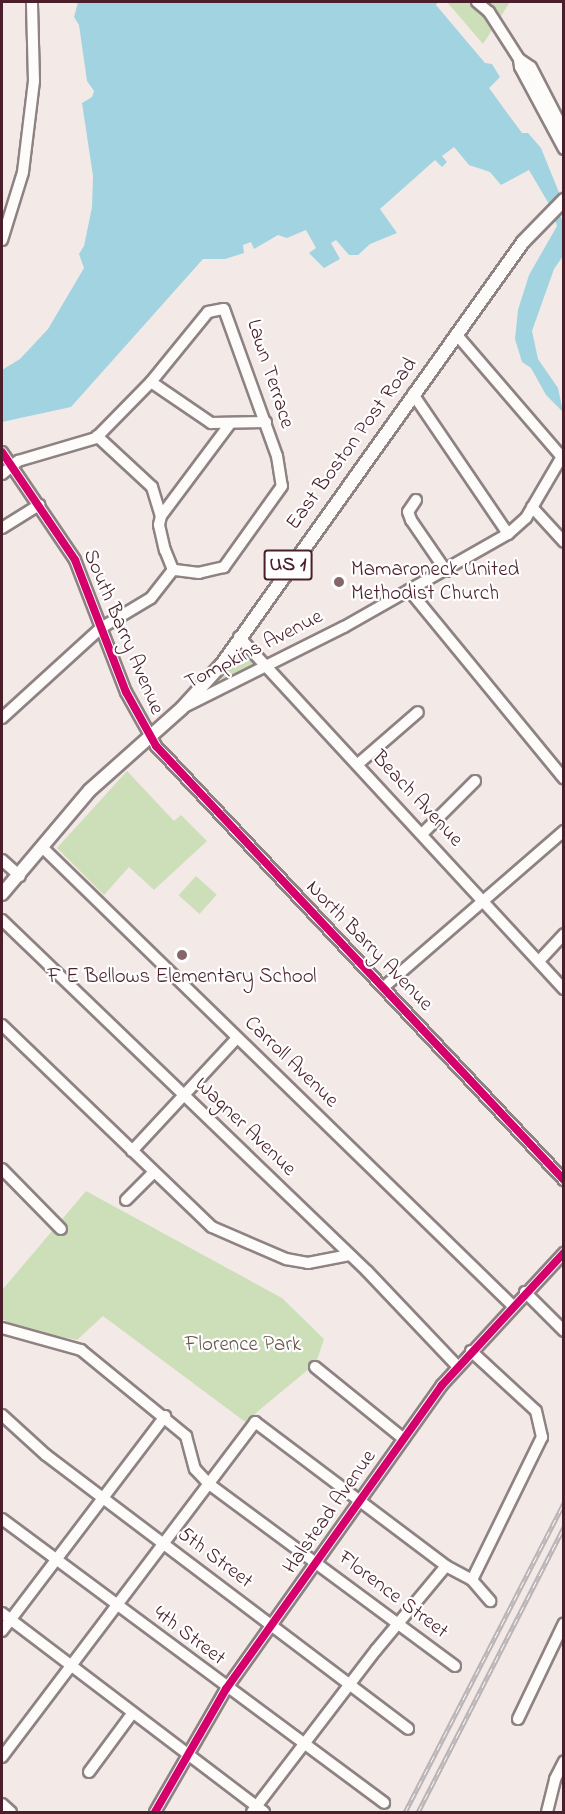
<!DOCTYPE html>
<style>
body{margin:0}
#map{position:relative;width:565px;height:1814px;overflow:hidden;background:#f3eae7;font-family:"Indie Flower",sans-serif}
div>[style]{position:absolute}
.green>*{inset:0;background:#cddfb9;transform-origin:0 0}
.water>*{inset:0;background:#a2d3e1}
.roads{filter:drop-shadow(2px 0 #8e8283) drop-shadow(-2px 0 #8e8283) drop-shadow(0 2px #8e8283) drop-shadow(0 -2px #8e8283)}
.minor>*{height:10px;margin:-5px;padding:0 5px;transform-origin:5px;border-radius:5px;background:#fdfcfb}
.major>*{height:12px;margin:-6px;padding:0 6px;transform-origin:6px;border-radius:6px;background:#fdfcfb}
.rail>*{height:4.5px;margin-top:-2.25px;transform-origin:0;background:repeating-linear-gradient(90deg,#fff 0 7px,#bbb4b6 0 14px);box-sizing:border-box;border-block:2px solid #bbb4b6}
.cycleway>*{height:8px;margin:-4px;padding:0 4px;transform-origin:4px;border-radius:4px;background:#d6006c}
.dots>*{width:16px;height:16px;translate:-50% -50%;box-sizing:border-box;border:3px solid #fff;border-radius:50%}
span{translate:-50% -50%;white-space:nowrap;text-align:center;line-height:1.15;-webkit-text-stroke:4.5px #fff;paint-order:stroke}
.shield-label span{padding:2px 4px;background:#fff;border:2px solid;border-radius:4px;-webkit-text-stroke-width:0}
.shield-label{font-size:20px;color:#4a1f2b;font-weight:700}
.street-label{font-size:21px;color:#4a1f2b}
.poi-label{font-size:21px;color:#4a1f2b}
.left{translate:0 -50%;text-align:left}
.park-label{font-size:21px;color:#68564a}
.frame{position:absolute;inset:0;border:3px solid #4a1f2b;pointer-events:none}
</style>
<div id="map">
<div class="green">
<i style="clip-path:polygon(447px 2px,510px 2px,483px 44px)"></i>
<i style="clip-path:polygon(242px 649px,256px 664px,223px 682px,220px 676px)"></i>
<i style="clip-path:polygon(127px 771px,174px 821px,181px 815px,207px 841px,154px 890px,129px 867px,104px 895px,57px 848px)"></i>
<i style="left:196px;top:876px;width:28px;height:26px;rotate:42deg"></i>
<i style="clip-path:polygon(86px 1191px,282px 1298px,324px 1339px,316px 1363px,257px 1412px,248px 1424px,103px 1316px,77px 1340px,25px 1330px,2px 1319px,2px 1290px)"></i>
</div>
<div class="water">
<i style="clip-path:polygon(78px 2px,438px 2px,436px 5px,485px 63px,492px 64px,500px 77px,489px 88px,522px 133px,528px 133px,541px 148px,560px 195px,555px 199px,563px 223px,563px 256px,554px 269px,532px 331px,538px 359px,558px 388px,563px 412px,546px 395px,531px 368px,522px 362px,515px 339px,518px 310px,529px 275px,557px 226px,549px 204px,529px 170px,501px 185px,490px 172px,469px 165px,454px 147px,442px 156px,447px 162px,442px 167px,435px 160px,380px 209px,397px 233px,370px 244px,358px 255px,349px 255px,336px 240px,331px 243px,340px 259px,324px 268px,309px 253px,316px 248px,306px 230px,287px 238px,278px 235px,254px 249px,251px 242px,243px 245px,244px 253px,225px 259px,203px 259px,71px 407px,2px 422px,2px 370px,20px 359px,48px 329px,84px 268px,79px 254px,84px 246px,92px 207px,93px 176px,82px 103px,92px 97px,94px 91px,87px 81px,79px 25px,74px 17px)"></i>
</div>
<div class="roads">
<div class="minor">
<i style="left:477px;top:2px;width:16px;rotate:40deg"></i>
<i style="left:489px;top:12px;width:56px;rotate:57.4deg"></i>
<i style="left:519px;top:59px;width:8px;rotate:83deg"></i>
<i style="left:520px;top:67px;width:93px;rotate:61.8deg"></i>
<i style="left:519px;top:59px;width:14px;rotate:34deg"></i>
<i style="left:531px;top:67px;width:72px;rotate:62.7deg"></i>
<i style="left:2px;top:240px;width:71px;rotate:-72.8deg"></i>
<i style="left:23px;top:172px;width:92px;rotate:-83.1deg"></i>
<i style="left:34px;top:81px;width:79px;rotate:-91.5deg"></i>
<i style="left:456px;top:334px;width:161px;rotate:49.3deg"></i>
<i style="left:151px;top:382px;width:73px;rotate:34.3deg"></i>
<i style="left:211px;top:423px;width:55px;rotate:-1deg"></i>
<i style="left:413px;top:394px;width:169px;rotate:55.8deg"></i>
<i style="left:97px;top:436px;width:75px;rotate:42.8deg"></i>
<i style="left:152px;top:487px;width:30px;rotate:73deg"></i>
<i style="left:161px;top:516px;width:9px;rotate:103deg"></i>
<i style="left:159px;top:525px;width:26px;rotate:77deg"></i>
<i style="left:165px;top:550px;width:22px;rotate:68deg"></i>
<i style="left:2px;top:452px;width:130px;rotate:55.9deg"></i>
<i style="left:75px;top:560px;width:142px;rotate:68.9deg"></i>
<i style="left:126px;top:692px;width:62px;rotate:60.9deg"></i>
<i style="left:156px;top:746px;width:596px;rotate:46.77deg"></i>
<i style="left:2px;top:474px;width:21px;rotate:-39deg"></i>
<i style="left:18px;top:461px;width:81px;rotate:-16.4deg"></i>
<i style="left:96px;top:438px;width:78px;rotate:-45.5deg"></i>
<i style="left:151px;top:382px;width:90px;rotate:-50.8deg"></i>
<i style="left:208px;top:312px;width:16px;rotate:-11deg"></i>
<i style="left:224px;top:309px;width:156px;rotate:70.2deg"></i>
<i style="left:277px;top:456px;width:30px;rotate:81deg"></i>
<i style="left:282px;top:486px;width:100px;rotate:125.6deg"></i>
<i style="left:224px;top:567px;width:26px;rotate:167deg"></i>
<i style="left:199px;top:573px;width:26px;rotate:-173deg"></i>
<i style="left:416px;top:500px;width:14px;rotate:124deg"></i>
<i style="left:408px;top:512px;width:9px;rotate:69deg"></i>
<i style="left:411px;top:520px;width:62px;rotate:55.5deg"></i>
<i style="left:532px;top:507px;width:47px;rotate:47.6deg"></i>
<i style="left:161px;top:516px;width:114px;rotate:-53.2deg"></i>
<i style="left:2px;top:528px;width:44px;rotate:-31.9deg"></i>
<i style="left:409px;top:590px;width:244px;rotate:50.6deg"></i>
<i style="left:239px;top:637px;width:479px;rotate:47.3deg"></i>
<i style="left:186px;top:706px;width:177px;rotate:-26.6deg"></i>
<i style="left:344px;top:627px;width:189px;rotate:-29.6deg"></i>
<i style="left:508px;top:534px;width:24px;rotate:-42deg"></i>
<i style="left:526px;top:518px;width:75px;rotate:-59.7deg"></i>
<i style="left:2px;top:718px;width:134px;rotate:-42.3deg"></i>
<i style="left:101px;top:628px;width:58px;rotate:-31deg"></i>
<i style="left:151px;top:598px;width:36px;rotate:-52deg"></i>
<i style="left:358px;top:764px;width:79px;rotate:-40.9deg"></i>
<i style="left:422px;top:834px;width:75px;rotate:-45deg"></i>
<i style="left:42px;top:847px;width:656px;rotate:44.26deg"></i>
<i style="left:2px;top:860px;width:24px;rotate:42deg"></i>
<i style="left:2px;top:920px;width:506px;rotate:43.88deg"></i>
<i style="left:367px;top:1271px;width:131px;rotate:46.5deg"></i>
<i style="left:539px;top:961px;width:37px;rotate:-47deg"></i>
<i style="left:385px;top:986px;width:237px;rotate:-40.9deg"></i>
<i style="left:2px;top:1025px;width:291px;rotate:43.9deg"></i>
<i style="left:212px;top:1227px;width:81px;rotate:23.4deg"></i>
<i style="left:286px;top:1259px;width:22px;rotate:10deg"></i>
<i style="left:308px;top:1263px;width:42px;rotate:-11deg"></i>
<i style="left:132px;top:1151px;width:154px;rotate:-47.1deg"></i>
<i style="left:2px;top:1169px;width:84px;rotate:45.5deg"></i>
<i style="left:126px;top:1200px;width:38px;rotate:-45deg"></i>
<i style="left:525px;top:1292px;width:55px;rotate:45deg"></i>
<i style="left:2px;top:1328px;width:82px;rotate:15.6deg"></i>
<i style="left:81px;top:1350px;width:136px;rotate:39.3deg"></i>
<i style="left:186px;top:1436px;width:34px;rotate:75deg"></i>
<i style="left:195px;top:1469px;width:21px;rotate:47deg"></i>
<i style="left:209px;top:1484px;width:306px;rotate:36.5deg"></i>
<i style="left:471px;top:1351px;width:88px;rotate:42.7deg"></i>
<i style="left:536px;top:1411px;width:27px;rotate:77deg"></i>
<i style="left:542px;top:1437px;width:159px;rotate:116.1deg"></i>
<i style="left:315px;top:1367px;width:114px;rotate:39deg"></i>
<i style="left:2px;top:1415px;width:59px;rotate:42.3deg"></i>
<i style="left:46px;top:1455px;width:454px;rotate:37.1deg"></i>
<i style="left:2px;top:1519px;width:476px;rotate:36.6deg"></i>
<i style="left:2px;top:1613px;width:329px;rotate:37.2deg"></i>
<i style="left:2px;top:1631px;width:270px;rotate:-52.8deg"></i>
<i style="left:518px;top:1719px;width:106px;rotate:-64.4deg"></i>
<i style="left:2px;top:1757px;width:420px;rotate:-52.9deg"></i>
<i style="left:255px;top:1422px;width:239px;rotate:37deg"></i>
<i style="left:446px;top:1566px;width:30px;rotate:28deg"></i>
<i style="left:472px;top:1580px;width:28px;rotate:49deg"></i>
<i style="left:89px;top:1772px;width:71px;rotate:-53.6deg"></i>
<i style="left:2px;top:1804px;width:12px;rotate:42deg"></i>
<i style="left:155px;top:1812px;width:142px;rotate:-60deg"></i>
<i style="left:226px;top:1689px;width:373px;rotate:-54.6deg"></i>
<i style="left:442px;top:1385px;width:180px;rotate:-47.3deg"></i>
<i style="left:252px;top:1812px;width:204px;rotate:-52.6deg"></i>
<i style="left:376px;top:1650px;width:109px;rotate:-50.2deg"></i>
<i style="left:547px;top:1812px;width:34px;rotate:-76deg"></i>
<i style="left:555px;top:1779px;width:20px;rotate:-63deg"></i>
</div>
<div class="major">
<i style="left:2px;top:894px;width:136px;rotate:-49.8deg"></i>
<i style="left:90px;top:790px;width:123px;rotate:-41.7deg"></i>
<i style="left:182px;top:708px;width:59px;rotate:-47.7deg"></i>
<i style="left:222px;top:664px;width:518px;rotate:-54.5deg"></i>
<i style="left:523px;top:242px;width:59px;rotate:-45.7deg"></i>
</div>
</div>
<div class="rail">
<i style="left:405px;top:1812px;width:348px;rotate:-62.8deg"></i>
<i style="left:418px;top:1812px;width:320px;rotate:-62.9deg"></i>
</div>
<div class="cycleway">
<i style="left:2px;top:452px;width:130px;rotate:55.9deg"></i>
<i style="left:75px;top:560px;width:142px;rotate:68.9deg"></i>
<i style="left:126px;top:692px;width:62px;rotate:60.9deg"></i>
<i style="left:156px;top:746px;width:596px;rotate:46.77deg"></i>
<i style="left:155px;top:1812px;width:142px;rotate:-60deg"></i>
<i style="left:226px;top:1689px;width:373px;rotate:-54.6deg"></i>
<i style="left:442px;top:1385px;width:180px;rotate:-47.3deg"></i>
</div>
<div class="dots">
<i style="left:339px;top:582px;background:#85666d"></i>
<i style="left:182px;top:955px;background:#85666d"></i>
</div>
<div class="shield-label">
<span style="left:288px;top:565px">US 1</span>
</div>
<div class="street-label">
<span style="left:270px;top:374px;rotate:72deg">Lawn Terrace</span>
<span style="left:352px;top:444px;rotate:-54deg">East Boston Post Road</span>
<span style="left:123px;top:632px;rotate:67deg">South Barry Avenue</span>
<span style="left:254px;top:650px;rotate:-27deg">Tompkins Avenue</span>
<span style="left:417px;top:799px;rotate:47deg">Beach Avenue</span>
<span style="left:369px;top:946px;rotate:46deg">North Barry Avenue</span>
<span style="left:291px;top:1062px;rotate:44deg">Carroll Avenue</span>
<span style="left:245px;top:1127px;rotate:44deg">Wagner Avenue</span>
<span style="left:330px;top:1512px;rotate:-55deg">Halstead Avenue</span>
<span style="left:215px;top:1558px;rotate:37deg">5th Street</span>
<span style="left:393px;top:1595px;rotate:37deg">Florence Street</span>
<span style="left:189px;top:1636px;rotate:37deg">4th Street</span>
</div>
<div class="poi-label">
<span class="left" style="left:351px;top:582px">Mamaroneck United<br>Methodist Church</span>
<span style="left:182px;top:977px">F E Bellows Elementary School</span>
</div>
<div class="park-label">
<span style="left:243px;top:1345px">Florence Park</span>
</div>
<div class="frame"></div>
</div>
